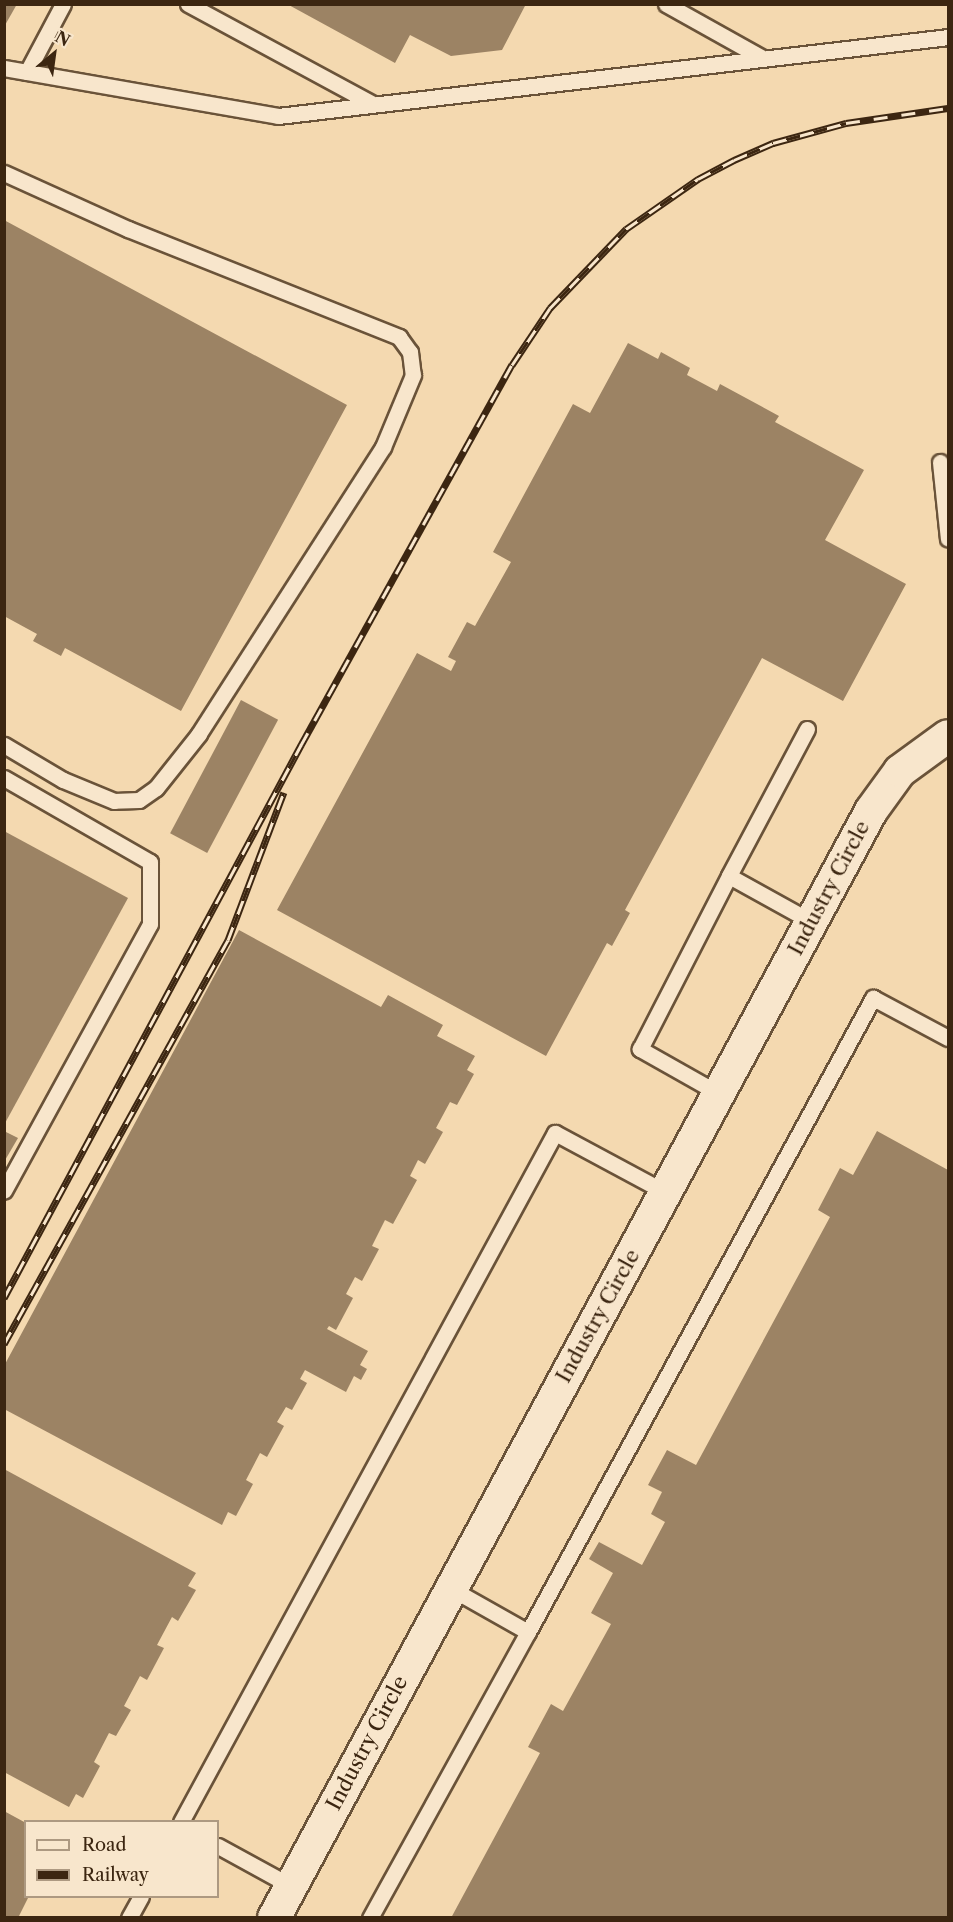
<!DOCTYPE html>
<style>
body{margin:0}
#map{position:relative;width:953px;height:1922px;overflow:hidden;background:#f4d9b0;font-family:"Libre Caslon Text",serif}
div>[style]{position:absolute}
.building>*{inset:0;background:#9c8364;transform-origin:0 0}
.roads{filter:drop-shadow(2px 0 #6a5339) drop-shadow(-2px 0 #6a5339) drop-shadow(0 2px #6a5339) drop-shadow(0 -2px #6a5339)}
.lane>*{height:15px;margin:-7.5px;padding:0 7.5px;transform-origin:7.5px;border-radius:7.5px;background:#f8e6cc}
.street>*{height:32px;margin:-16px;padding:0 16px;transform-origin:16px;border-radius:16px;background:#f8e6cc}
.rail>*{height:7px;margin-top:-3.5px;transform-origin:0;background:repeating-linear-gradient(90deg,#f8e6cc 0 14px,#3c2611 0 28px);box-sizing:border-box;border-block:2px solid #3c2611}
span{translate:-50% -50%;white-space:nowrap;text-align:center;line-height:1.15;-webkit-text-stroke:6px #f8e6cc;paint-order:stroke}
.street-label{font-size:21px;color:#3c2611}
.frame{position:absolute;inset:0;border:6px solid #3c2611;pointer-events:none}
.legend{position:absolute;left:24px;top:1820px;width:195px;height:78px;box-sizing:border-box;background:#f8e6cc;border:2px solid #ad9981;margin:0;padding:8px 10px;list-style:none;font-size:18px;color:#3c2611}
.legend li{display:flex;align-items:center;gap:12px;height:30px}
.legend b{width:30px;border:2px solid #ad9981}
.north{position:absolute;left:24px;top:24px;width:60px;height:60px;-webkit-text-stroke:4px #f8e6cc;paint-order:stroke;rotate:29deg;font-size:16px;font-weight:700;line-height:24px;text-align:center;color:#3c2611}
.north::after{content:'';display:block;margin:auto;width:21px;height:27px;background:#3c2611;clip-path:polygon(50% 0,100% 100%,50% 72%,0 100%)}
</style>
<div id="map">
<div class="building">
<i style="clip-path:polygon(4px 4px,17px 4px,4px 27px)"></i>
<i style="clip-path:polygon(287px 4px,526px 4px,502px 50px,451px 56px,410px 35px,395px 63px)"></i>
<i style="clip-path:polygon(4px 220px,347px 405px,181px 711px,65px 648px,61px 656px,33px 641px,37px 634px,4px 616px)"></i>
<i style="clip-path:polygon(628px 343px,658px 359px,661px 352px,690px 368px,687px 375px,717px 391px,720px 384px,779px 416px,775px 422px,864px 470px,825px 540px,906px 584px,843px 701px,762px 658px,625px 910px,630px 913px,612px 946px,607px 943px,546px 1056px,277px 910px,417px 653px,451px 671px,456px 661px,448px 657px,467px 622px,475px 626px,511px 562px,493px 552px,573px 404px,590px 413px)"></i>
<i style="left:241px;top:700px;width:42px;height:151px;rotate:28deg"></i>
<i style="clip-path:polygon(4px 831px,128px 898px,4px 1125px)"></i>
<i style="clip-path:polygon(239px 930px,381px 1007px,388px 995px,443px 1025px,437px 1036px,475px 1056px,467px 1070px,474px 1074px,457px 1105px,450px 1102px,436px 1128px,443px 1132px,425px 1164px,418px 1160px,410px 1176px,417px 1180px,393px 1224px,385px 1220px,372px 1246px,379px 1249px,362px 1281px,355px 1277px,346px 1294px,353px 1298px,336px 1330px,329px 1326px,327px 1329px,368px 1351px,360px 1365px,367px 1369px,361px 1380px,354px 1376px,346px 1392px,305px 1370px,300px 1379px,307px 1383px,292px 1410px,286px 1407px,277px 1422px,284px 1426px,267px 1457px,260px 1453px,246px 1480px,253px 1484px,236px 1516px,228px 1512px,222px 1525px,4px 1409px,4px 1366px)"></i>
<i style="clip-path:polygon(4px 1131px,18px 1138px,4px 1162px)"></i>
<i style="clip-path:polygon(877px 1131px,948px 1170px,948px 1918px,451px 1918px,540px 1753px,528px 1747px,551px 1704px,563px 1711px,611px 1624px,591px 1613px,613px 1573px,589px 1559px,599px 1542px,642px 1565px,665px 1522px,651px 1514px,662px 1492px,648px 1485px,667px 1450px,696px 1465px,830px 1217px,818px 1210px,840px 1168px,853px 1175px)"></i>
<i style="clip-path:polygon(4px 1469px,196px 1573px,188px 1586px,196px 1590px,178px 1621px,172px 1617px,157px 1645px,164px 1648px,147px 1680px,140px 1676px,124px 1706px,131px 1710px,116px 1736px,109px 1733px,94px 1762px,100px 1766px,83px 1798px,76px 1794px,69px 1807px,4px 1772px)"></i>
<i style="clip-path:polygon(4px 1811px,26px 1823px,26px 1896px,29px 1896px,18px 1918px,4px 1918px)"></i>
</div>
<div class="roads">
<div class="lane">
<i style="left:188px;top:4px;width:210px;rotate:28.4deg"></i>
<i style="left:666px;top:4px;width:109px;rotate:29.2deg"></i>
<i style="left:4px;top:68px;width:278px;rotate:9.9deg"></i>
<i style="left:278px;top:116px;width:675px;rotate:-6.72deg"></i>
<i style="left:27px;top:72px;width:77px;rotate:-62.1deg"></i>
<i style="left:4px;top:173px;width:136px;rotate:24.3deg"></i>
<i style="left:128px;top:229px;width:292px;rotate:21.7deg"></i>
<i style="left:399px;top:337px;width:19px;rotate:54deg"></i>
<i style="left:410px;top:352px;width:23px;rotate:83deg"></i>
<i style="left:413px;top:375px;width:78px;rotate:112.6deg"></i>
<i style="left:383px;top:447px;width:341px;rotate:122.7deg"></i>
<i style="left:199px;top:734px;width:69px;rotate:128.5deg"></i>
<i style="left:156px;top:788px;width:21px;rotate:145deg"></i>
<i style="left:139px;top:800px;width:25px;rotate:178deg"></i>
<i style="left:114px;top:801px;width:55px;rotate:-157.6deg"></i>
<i style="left:63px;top:780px;width:69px;rotate:-149.3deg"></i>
<i style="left:940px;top:462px;width:77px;rotate:84.1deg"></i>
<i style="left:807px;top:729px;width:166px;rotate:118deg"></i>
<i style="left:729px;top:876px;width:95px;rotate:29deg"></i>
<i style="left:4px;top:778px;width:168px;rotate:29.9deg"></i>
<i style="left:150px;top:862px;width:62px;rotate:90deg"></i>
<i style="left:150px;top:924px;width:304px;rotate:118.7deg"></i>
<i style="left:718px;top:1093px;width:90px;rotate:-150.6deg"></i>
<i style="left:640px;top:1049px;width:195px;rotate:-62.8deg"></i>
<i style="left:528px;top:1632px;width:722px;rotate:-61.45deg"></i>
<i style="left:873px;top:998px;width:85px;rotate:28.1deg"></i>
<i style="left:181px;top:1822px;width:784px;rotate:-61.51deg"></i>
<i style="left:555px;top:1133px;width:125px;rotate:28.2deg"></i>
<i style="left:218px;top:1846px;width:83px;rotate:28.7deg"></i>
<i style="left:129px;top:1918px;width:25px;rotate:-61deg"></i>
<i style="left:370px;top:1918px;width:327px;rotate:-61.1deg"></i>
<i style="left:528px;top:1632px;width:90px;rotate:-150.6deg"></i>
</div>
<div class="street">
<i style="left:274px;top:1918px;width:1258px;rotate:-61.66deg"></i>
<i style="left:871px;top:811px;width:49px;rotate:-54.1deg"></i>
<i style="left:900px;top:771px;width:59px;rotate:-36.1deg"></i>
</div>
</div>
<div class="rail">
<i style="left:4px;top:1298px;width:628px;rotate:-61.76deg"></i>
<i style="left:301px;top:745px;width:435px;rotate:-61deg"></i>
<i style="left:512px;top:365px;width:69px;rotate:-56.3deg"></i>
<i style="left:550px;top:308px;width:110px;rotate:-46.1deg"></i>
<i style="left:626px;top:229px;width:88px;rotate:-34.8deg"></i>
<i style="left:698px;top:179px;width:41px;rotate:-27.8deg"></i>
<i style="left:734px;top:160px;width:43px;rotate:-23.6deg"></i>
<i style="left:773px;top:143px;width:76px;rotate:-15.3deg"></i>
<i style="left:846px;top:123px;width:103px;rotate:-8.4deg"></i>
<i style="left:4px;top:1344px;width:462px;rotate:-61deg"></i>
<i style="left:228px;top:940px;width:158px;rotate:-69.3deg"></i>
</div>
<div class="street-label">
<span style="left:829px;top:888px;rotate:-62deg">Industry Circle</span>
<span style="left:598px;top:1316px;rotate:-61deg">Industry Circle</span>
<span style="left:367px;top:1743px;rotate:-62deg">Industry Circle</span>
</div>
<div class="frame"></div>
<ul class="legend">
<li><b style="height:8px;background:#f8e6cc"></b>Road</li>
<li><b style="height:8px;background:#3c2611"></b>Railway</li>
</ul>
<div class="north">N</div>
</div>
